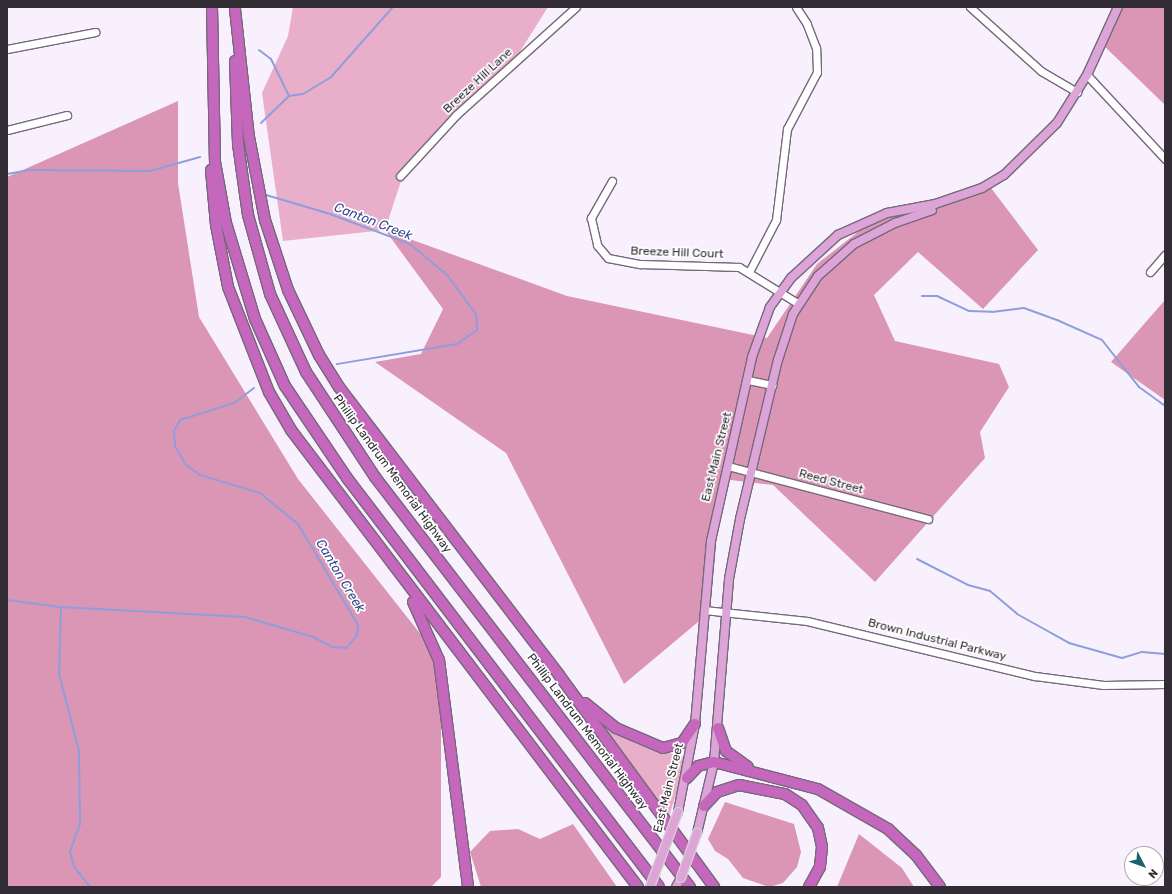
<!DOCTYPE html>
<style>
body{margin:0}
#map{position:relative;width:1172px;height:894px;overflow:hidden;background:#f8f1fd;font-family:Rubik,sans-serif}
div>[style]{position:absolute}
.green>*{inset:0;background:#e9aec9}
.forest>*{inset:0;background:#db96b6}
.stream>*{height:2px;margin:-1px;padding:0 1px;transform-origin:1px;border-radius:1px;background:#8e9edb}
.roads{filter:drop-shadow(1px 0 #74697b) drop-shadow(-1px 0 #74697b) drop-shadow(0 1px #74697b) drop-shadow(0 -1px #74697b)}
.minor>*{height:7px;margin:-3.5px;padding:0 3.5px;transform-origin:3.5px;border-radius:3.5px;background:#fff}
.major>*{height:8px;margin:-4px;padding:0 4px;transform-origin:4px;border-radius:4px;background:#dca4d7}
.highway>*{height:10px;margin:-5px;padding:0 5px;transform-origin:5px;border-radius:5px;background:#c568bd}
.bridges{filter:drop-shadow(1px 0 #d2d1d3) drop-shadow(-1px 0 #d2d1d3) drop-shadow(0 1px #d2d1d3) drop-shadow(0 -1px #d2d1d3)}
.major-bridge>*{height:8px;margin:-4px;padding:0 4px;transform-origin:4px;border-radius:4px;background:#dca4d7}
span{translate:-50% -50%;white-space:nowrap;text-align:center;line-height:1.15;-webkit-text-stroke:3.5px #fff;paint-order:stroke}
.street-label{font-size:12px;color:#322d35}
.water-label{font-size:13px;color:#394690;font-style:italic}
.frame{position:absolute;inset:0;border:8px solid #322d35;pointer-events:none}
.north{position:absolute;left:1124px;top:846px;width:40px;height:40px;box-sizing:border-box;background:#fff;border:1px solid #adabae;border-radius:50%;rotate:131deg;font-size:11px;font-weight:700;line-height:16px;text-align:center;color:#322d35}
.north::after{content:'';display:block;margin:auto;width:14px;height:18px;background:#1a6271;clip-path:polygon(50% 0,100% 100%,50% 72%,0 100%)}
</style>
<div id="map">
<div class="green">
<i style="clip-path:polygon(293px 7px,548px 7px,509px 69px,403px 175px,385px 230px,283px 241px,262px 93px,288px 36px)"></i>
<i style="clip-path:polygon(601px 722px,635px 743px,687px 758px,669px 817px)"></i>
</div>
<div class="forest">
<i style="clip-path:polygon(1117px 7px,1165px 7px,1165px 105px,1100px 42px)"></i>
<i style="clip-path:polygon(178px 101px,178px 183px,199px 317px,298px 479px,441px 660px,441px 877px,431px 887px,7px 887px,7px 177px)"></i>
<i style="clip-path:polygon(988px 184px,1038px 250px,983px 309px,918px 252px,874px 295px,895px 341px,999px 364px,1009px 387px,980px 432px,985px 458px,875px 582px,773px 485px,722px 479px,710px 612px,624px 684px,506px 453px,375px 362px,421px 354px,443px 309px,385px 230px,567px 296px,767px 338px,817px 264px,882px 213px)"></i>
<i style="clip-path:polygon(1165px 300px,1165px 400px,1111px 362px)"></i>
<i style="clip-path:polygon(725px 802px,794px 824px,801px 852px,797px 867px,783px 883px,769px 887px,743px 878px,728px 859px,715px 851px,708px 839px)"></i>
<i style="clip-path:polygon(573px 824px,617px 887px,481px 887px,470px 852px,490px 831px,518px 829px,540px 839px)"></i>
<i style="clip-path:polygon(859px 834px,902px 868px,914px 887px,837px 887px)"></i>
</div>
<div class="stream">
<i style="left:259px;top:50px;width:15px;rotate:37deg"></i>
<i style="left:271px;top:59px;width:41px;rotate:64.1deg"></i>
<i style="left:261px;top:123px;width:39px;rotate:-44deg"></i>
<i style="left:289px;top:96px;width:14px;rotate:-8deg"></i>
<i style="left:303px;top:94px;width:33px;rotate:-31deg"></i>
<i style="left:331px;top:77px;width:94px;rotate:-48.5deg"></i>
<i style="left:7px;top:174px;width:23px;rotate:-10deg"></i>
<i style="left:30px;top:170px;width:120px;rotate:0.5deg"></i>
<i style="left:150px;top:171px;width:52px;rotate:-15.6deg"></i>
<i style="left:266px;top:195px;width:67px;rotate:16.5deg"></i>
<i style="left:330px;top:214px;width:85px;rotate:20.6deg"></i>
<i style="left:410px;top:244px;width:48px;rotate:40deg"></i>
<i style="left:447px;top:275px;width:49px;rotate:53.4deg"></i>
<i style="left:476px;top:314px;width:16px;rotate:86deg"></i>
<i style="left:477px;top:330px;width:24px;rotate:145deg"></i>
<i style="left:457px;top:344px;width:122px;rotate:170.5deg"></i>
<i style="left:922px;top:296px;width:15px"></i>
<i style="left:937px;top:296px;width:35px;rotate:25deg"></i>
<i style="left:969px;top:311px;width:23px;rotate:2deg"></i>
<i style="left:992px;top:312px;width:32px;rotate:-7deg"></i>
<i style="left:1024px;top:308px;width:35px;rotate:20deg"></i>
<i style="left:1057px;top:320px;width:49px;rotate:24deg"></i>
<i style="left:1102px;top:340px;width:60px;rotate:51.8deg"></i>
<i style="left:1139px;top:387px;width:32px;rotate:36deg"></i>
<i style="left:917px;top:559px;width:57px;rotate:27deg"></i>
<i style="left:968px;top:585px;width:23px;rotate:15deg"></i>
<i style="left:990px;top:591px;width:35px;rotate:40deg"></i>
<i style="left:1017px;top:614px;width:60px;rotate:29.1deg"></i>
<i style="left:1069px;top:643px;width:55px;rotate:15.8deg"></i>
<i style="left:1122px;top:658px;width:21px;rotate:-17deg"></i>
<i style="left:1142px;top:652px;width:23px;rotate:5deg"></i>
<i style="left:7px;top:600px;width:54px;rotate:7.4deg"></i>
<i style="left:61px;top:607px;width:184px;rotate:3.1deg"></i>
<i style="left:245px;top:617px;width:71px;rotate:16.4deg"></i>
<i style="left:313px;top:637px;width:22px;rotate:27deg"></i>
<i style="left:333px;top:647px;width:14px;rotate:4deg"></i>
<i style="left:347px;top:648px;width:16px;rotate:-52deg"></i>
<i style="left:357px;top:635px;width:10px;rotate:-84deg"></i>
<i style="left:358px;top:625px;width:117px;rotate:-120.7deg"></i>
<i style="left:298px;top:524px;width:49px;rotate:-140.8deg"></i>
<i style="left:260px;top:493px;width:63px;rotate:-163.3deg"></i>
<i style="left:200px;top:475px;width:17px;rotate:-144deg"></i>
<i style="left:186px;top:465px;width:22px;rotate:-120deg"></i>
<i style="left:175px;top:446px;width:15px;rotate:-94deg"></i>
<i style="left:174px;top:431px;width:13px;rotate:-61deg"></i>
<i style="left:180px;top:420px;width:57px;rotate:-17.5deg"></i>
<i style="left:234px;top:403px;width:25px;rotate:-37deg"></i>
<i style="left:61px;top:607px;width:67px;rotate:91.7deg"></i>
<i style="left:59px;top:674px;width:80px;rotate:75.4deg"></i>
<i style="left:79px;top:751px;width:73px;rotate:89.2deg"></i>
<i style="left:80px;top:824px;width:29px;rotate:110deg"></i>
<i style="left:70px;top:851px;width:16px;rotate:76deg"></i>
<i style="left:74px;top:867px;width:26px;rotate:51deg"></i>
</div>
<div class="roads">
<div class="minor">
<i style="left:970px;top:7px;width:96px;rotate:42deg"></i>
<i style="left:1041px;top:71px;width:42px;rotate:30.3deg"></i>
<i style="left:7px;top:49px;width:90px;rotate:-10.9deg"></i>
<i style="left:1087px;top:75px;width:115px;rotate:47.1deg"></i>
<i style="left:7px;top:130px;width:62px;rotate:-14deg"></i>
<i style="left:400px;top:176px;width:83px;rotate:-47.4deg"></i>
<i style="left:456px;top:115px;width:161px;rotate:-42deg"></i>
<i style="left:612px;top:181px;width:43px;rotate:119.6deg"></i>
<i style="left:591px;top:218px;width:28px;rotate:77deg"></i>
<i style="left:597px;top:245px;width:17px;rotate:50deg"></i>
<i style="left:608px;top:258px;width:33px;rotate:11deg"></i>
<i style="left:640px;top:264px;width:99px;rotate:1.7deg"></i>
<i style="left:739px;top:267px;width:70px;rotate:31.7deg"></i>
<i style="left:749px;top:272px;width:59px;rotate:-62.6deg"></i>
<i style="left:776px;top:220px;width:92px;rotate:-83.1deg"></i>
<i style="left:787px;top:129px;width:64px;rotate:-62.2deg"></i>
<i style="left:817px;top:72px;width:24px;rotate:-92deg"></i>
<i style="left:816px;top:48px;width:26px;rotate:-111deg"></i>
<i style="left:807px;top:24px;width:20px;rotate:-123deg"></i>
<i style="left:1150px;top:272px;width:23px;rotate:-49deg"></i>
<i style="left:748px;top:380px;width:25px;rotate:12deg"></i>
<i style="left:728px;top:466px;width:207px;rotate:14.8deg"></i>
<i style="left:704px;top:610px;width:104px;rotate:6.1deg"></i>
<i style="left:807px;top:621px;width:235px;rotate:13.6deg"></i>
<i style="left:1035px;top:676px;width:69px;rotate:7.5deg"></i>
<i style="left:1103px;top:685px;width:62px;rotate:-0.9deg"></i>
</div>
<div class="major">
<i style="left:678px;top:812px;width:90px;rotate:-79.1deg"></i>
<i style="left:695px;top:724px;width:184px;rotate:-85deg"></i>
<i style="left:711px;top:541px;width:189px;rotate:-77.4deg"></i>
<i style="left:752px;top:357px;width:53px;rotate:-70.2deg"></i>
<i style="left:770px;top:307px;width:36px;rotate:-54deg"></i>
<i style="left:791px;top:278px;width:64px;rotate:-42.5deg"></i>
<i style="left:838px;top:235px;width:54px;rotate:-24.2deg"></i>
<i style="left:887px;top:213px;width:49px;rotate:-10.6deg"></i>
<i style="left:935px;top:204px;width:50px;rotate:-18.8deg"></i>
<i style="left:982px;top:188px;width:26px;rotate:-31deg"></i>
<i style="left:1004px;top:175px;width:74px;rotate:-44.5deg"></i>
<i style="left:1057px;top:123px;width:57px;rotate:-58deg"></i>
<i style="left:1087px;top:75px;width:75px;rotate:-65.5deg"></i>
<i style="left:697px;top:833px;width:73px;rotate:-76.5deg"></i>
<i style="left:714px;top:762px;width:184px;rotate:-85.3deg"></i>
<i style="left:729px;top:579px;width:61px;rotate:-79.6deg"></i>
<i style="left:740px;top:519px;width:163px;rotate:-76.6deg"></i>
<i style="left:778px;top:360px;width:48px;rotate:-71.9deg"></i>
<i style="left:793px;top:314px;width:45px;rotate:-56.7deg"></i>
<i style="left:818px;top:276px;width:48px;rotate:-41.6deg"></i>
<i style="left:854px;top:244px;width:46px;rotate:-27.1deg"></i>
<i style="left:895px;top:223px;width:39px;rotate:-19deg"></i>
<i style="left:676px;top:887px;width:10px;rotate:-61deg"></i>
</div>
<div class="highway">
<i style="left:212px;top:7px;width:155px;rotate:88.9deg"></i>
<i style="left:215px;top:162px;width:62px;rotate:79.8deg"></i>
<i style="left:226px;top:223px;width:100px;rotate:73.2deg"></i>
<i style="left:255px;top:319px;width:73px;rotate:65.9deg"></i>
<i style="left:285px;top:386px;width:111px;rotate:56deg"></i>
<i style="left:347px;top:478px;width:514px;rotate:52.66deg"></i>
<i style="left:235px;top:9px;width:129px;rotate:83.8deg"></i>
<i style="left:249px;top:137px;width:85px;rotate:79.1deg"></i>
<i style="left:265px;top:220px;width:74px;rotate:71.8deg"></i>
<i style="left:288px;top:290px;width:72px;rotate:64.5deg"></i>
<i style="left:319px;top:355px;width:38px;rotate:58deg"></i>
<i style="left:339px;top:387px;width:362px;rotate:52.6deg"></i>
<i style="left:559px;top:675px;width:263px;rotate:53.8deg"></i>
<i style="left:235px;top:61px;width:83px;rotate:87.9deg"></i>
<i style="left:238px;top:144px;width:72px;rotate:82deg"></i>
<i style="left:248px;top:215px;width:82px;rotate:74.4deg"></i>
<i style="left:270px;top:294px;width:86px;rotate:65.2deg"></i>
<i style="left:306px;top:372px;width:126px;rotate:56.7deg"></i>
<i style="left:375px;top:477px;width:517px;rotate:52.47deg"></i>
<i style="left:211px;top:170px;width:55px;rotate:84.8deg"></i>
<i style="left:216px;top:225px;width:63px;rotate:79deg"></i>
<i style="left:228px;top:287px;width:113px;rotate:68.7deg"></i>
<i style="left:269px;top:392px;width:44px;rotate:59.9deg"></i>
<i style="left:291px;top:430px;width:574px;rotate:52.79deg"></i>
<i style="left:413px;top:602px;width:64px;rotate:65.9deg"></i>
<i style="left:439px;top:660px;width:229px;rotate:82.7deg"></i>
<i style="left:585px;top:703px;width:40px;rotate:39deg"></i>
<i style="left:616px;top:728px;width:51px;rotate:23.1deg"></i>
<i style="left:663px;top:748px;width:20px;rotate:-15deg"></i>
<i style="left:682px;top:743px;width:23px;rotate:-56deg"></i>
<i style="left:718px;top:728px;width:24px;rotate:71deg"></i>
<i style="left:726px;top:751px;width:27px;rotate:36deg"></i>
<i style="left:687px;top:778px;width:16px;rotate:-47deg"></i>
<i style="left:698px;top:766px;width:16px;rotate:-14deg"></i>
<i style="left:714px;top:762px;width:107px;rotate:14.6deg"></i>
<i style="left:818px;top:789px;width:81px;rotate:29.7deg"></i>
<i style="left:888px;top:829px;width:38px;rotate:43deg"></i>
<i style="left:916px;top:855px;width:40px;rotate:53deg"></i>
<i style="left:704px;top:806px;width:19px;rotate:-47deg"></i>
<i style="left:717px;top:792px;width:23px;rotate:-18deg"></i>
<i style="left:739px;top:785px;width:47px;rotate:11.1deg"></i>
<i style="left:785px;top:794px;width:20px;rotate:33deg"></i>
<i style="left:802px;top:805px;width:28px;rotate:55deg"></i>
<i style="left:818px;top:828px;width:19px;rotate:78deg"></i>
<i style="left:822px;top:847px;width:20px;rotate:96deg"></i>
<i style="left:820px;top:867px;width:23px;rotate:119deg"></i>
</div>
</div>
<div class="bridges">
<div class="major-bridge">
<i style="left:681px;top:878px;width:48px;rotate:-70.4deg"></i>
<i style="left:650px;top:887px;width:80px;rotate:-69.5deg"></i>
</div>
</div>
<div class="street-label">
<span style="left:478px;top:81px;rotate:-43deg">Breeze Hill Lane</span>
<span style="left:677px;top:253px;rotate:2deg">Breeze Hill Court</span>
<span style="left:717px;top:457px;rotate:-76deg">East Main Street</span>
<span style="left:392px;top:474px;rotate:54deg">Phillip Landrum Memorial Highway</span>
<span style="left:831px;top:482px;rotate:15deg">Reed Street</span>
<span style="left:937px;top:640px;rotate:14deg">Brown Industrial Parkway</span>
<span style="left:587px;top:732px;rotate:53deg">Phillip Landrum Memorial Highway</span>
<span style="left:669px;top:788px;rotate:-76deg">East Main Street</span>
</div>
<div class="water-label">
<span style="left:373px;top:222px;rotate:21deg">Canton Creek</span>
<span style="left:340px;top:576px;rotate:59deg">Canton Creek</span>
</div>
<div class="frame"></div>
<div class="north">N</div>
</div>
